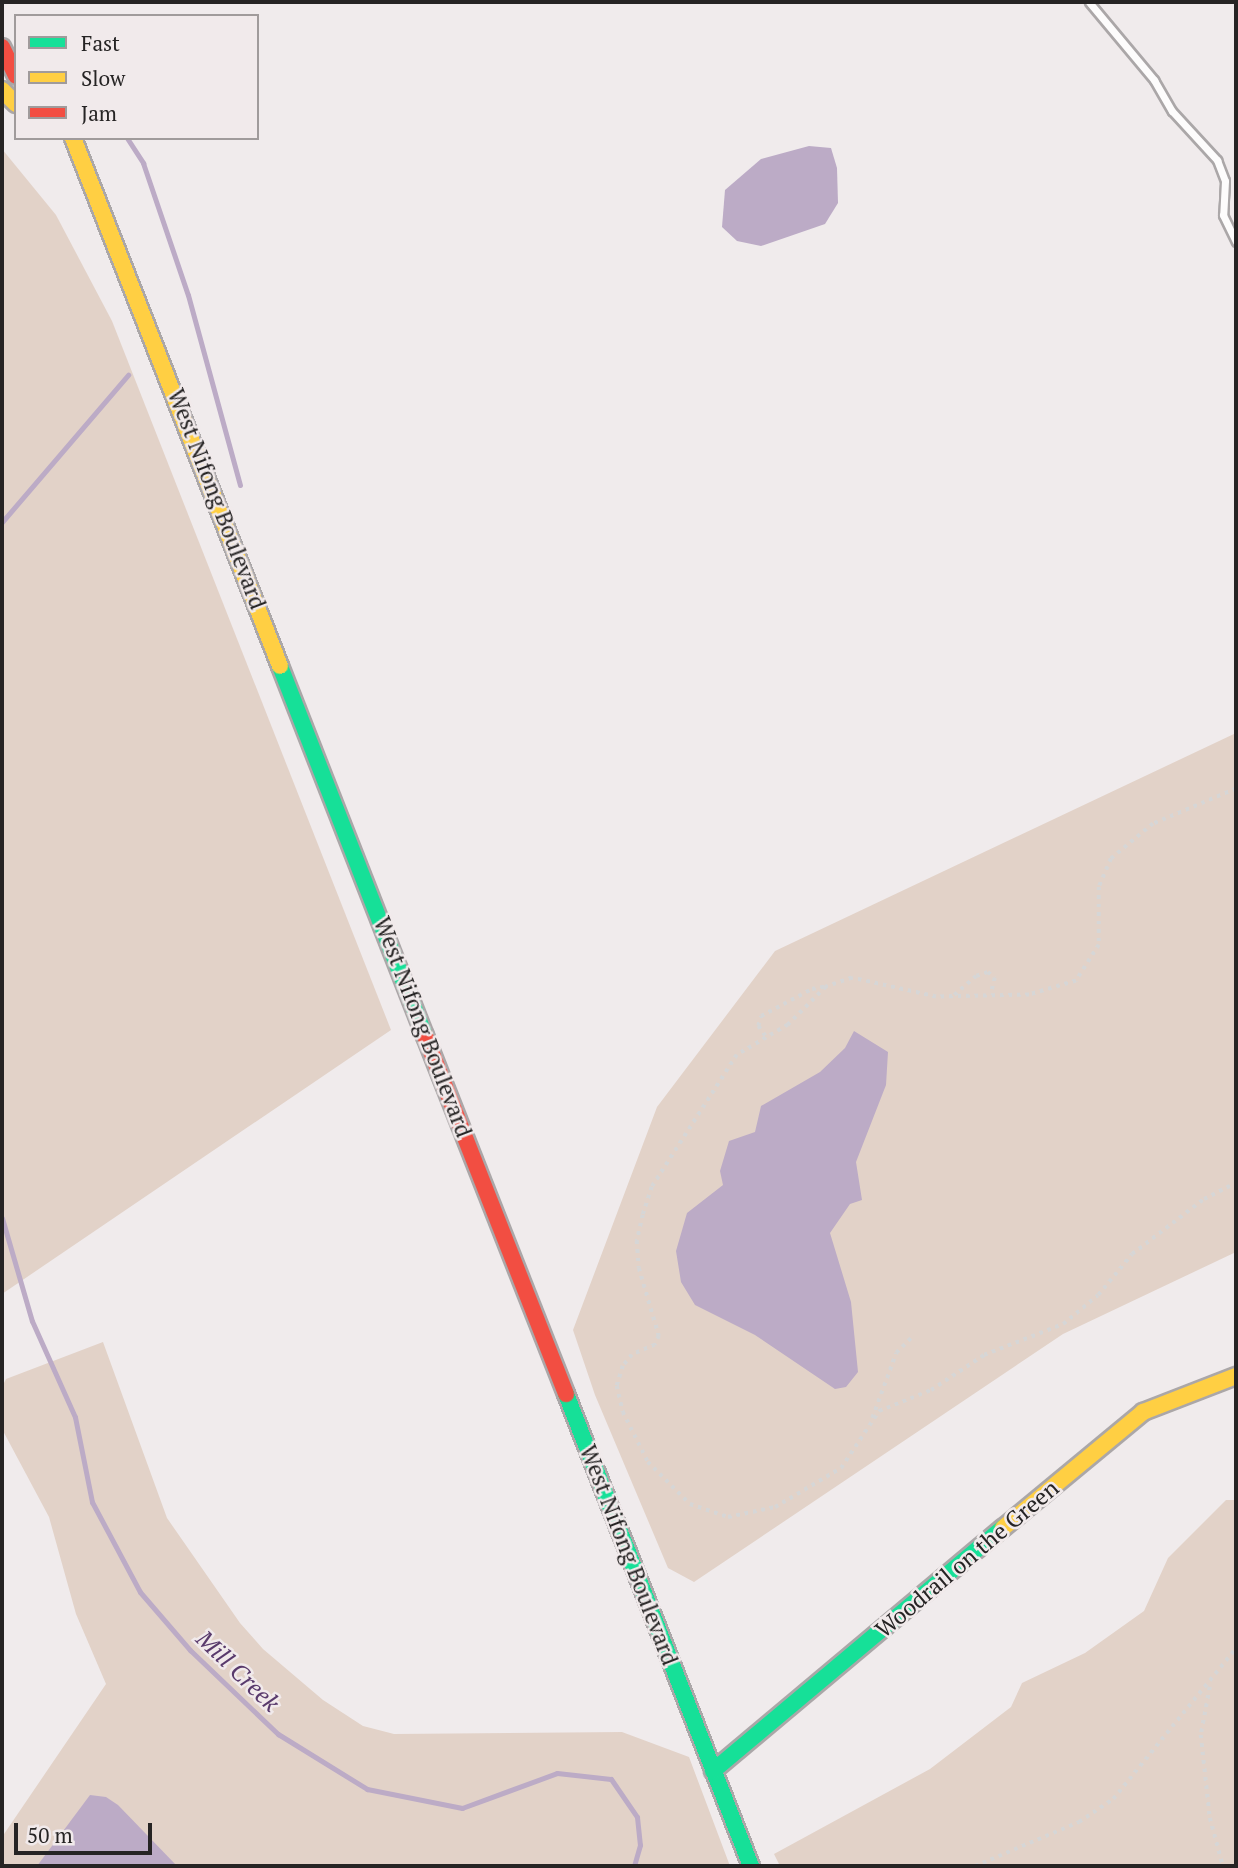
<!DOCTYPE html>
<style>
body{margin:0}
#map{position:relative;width:1238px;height:1868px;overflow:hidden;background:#f0ebec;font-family:"PT Serif",serif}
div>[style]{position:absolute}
.green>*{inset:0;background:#e2d2c8}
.water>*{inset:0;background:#bcabc6}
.stream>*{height:5px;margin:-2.5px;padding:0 2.5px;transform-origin:2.5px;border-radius:2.5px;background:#bcabc6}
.path>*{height:3.5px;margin-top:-1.75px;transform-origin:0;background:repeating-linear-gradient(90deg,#d6d6d6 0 3.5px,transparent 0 8.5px)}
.roads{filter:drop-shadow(2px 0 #aba7a8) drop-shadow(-2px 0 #aba7a8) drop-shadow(0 2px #aba7a8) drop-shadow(0 -2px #aba7a8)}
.lane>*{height:7px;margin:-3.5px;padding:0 3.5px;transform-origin:3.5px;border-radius:3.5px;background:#fdfcfc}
.fast>*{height:16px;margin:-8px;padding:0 8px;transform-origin:8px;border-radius:8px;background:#16e098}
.slow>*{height:16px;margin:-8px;padding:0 8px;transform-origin:8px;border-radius:8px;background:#ffcf43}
.jam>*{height:16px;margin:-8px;padding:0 8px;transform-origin:8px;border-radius:8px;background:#f24e42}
span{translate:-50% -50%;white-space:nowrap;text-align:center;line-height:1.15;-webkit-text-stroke:5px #f1eaeb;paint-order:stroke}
.street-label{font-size:23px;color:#262424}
.water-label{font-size:24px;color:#593a6c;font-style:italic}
.frame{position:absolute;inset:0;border:4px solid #262424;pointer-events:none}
.legend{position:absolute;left:14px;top:14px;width:245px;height:126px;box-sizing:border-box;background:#f1eaeb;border:2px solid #a09b9b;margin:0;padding:9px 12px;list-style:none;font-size:21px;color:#262424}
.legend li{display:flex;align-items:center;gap:14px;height:35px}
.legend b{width:35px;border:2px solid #a09b9b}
.scale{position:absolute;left:14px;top:1823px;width:138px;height:32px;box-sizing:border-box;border:4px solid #262424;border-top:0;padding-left:9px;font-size:21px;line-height:24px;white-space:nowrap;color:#262424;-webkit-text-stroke:5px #f1eaeb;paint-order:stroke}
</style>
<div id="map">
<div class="green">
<i style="clip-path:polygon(2px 149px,56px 215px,112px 321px,391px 1030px,2px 1294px)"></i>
<i style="clip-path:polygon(1236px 733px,1236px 1252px,1063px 1334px,694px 1582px,668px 1568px,595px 1395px,573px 1330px,657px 1107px,775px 951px)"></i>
<i style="clip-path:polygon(103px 1342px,167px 1518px,240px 1623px,263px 1649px,323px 1700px,363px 1726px,394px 1734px,622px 1732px,689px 1757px,730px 1866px,2px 1866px,2px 1837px,106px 1684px,76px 1614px,49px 1517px,2px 1429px,2px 1387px,6px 1379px)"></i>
<i style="clip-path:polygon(1226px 1500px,1236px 1500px,1236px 1866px,780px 1866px,774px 1854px,930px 1769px,1011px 1707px,1022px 1683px,1085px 1653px,1144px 1611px,1168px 1558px)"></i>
</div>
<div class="water">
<i style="clip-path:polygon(809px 146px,831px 148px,837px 168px,838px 203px,825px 224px,761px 246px,737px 241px,722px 227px,725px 190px,761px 159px)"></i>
<i style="clip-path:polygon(854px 1031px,888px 1052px,886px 1085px,856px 1162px,862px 1200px,850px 1204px,830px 1233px,851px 1302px,858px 1372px,846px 1387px,835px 1389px,755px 1335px,695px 1305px,681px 1282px,676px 1251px,687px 1213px,723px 1185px,720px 1171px,729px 1141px,755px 1132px,761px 1106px,820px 1072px,845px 1048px)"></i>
<i style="clip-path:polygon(90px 1795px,106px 1797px,118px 1805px,177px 1866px,37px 1866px)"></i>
</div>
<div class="stream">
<i style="left:127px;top:138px;width:30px;rotate:57deg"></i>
<i style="left:143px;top:163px;width:139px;rotate:71.2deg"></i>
<i style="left:188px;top:295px;width:197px;rotate:74.7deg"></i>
<i style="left:2px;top:522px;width:194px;rotate:-49.4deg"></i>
<i style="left:2px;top:1218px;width:107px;rotate:73.8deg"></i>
<i style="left:32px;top:1321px;width:105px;rotate:65.9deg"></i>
<i style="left:75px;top:1417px;width:87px;rotate:78.7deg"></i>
<i style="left:92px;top:1502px;width:102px;rotate:61.9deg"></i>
<i style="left:140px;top:1592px;width:77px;rotate:49.2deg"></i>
<i style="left:190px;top:1650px;width:122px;rotate:43.7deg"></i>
<i style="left:278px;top:1734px;width:105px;rotate:31.7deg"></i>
<i style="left:367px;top:1789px;width:97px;rotate:11.3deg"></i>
<i style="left:462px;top:1808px;width:101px;rotate:-20.2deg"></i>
<i style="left:557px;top:1773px;width:54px;rotate:6.3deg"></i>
<i style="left:611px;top:1779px;width:46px;rotate:55.6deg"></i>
<i style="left:637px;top:1817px;width:28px;rotate:84deg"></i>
<i style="left:640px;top:1845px;width:22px;rotate:106deg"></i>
</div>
<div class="path">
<i style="left:1236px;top:789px;width:90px;rotate:157.1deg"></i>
<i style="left:1153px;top:824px;width:55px;rotate:140.2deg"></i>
<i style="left:1111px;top:859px;width:30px;rotate:113deg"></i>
<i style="left:1099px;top:887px;width:58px;rotate:90deg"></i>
<i style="left:1099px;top:945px;width:43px;rotate:122.6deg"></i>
<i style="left:1076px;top:981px;width:49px;rotate:163.4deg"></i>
<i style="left:1029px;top:995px;width:93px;rotate:178.8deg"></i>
<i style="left:936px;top:997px;width:86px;rotate:-167.3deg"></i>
<i style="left:852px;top:978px;width:28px;rotate:161deg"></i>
<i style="left:826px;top:987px;width:54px;rotate:135deg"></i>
<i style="left:788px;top:1025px;width:59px;rotate:149.5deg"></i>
<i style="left:737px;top:1055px;width:157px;rotate:122.8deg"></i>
<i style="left:652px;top:1187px;width:29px;rotate:108deg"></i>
<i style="left:643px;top:1215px;width:27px;rotate:103deg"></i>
<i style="left:637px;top:1241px;width:27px;rotate:86deg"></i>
<i style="left:639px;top:1268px;width:71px;rotate:73.6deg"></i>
<i style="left:659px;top:1336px;width:10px;rotate:114deg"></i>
<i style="left:655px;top:1345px;width:25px;rotate:157deg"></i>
<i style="left:632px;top:1355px;width:14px;rotate:129deg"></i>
<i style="left:623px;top:1366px;width:21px;rotate:107deg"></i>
<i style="left:617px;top:1386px;width:27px;rotate:77deg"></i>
<i style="left:623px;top:1412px;width:56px;rotate:63.4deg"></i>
<i style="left:648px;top:1462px;width:59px;rotate:45deg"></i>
<i style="left:690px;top:1504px;width:40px;rotate:18.9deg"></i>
<i style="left:728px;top:1517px;width:48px;rotate:-12deg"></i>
<i style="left:775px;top:1507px;width:77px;rotate:-30.6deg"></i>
<i style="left:841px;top:1468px;width:69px;rotate:-56.3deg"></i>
<i style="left:879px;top:1411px;width:56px;rotate:-22deg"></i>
<i style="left:931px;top:1390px;width:64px;rotate:-33.4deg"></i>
<i style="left:984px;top:1355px;width:85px;rotate:-21.4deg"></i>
<i style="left:1063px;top:1324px;width:45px;rotate:-39.6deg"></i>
<i style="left:1098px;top:1295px;width:53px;rotate:-50.3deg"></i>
<i style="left:1132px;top:1254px;width:91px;rotate:-37.4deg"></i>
<i style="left:1204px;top:1199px;width:36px;rotate:-27deg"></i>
<i style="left:954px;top:995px;width:29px;rotate:-41deg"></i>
<i style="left:976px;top:976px;width:13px;rotate:-18deg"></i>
<i style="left:988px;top:972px;width:9px;rotate:41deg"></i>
<i style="left:995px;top:978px;width:16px;rotate:104deg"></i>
<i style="left:765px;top:1036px;width:12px;rotate:-125deg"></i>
<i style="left:758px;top:1026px;width:10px;rotate:-73deg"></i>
<i style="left:761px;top:1016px;width:58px;rotate:-27.9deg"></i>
<i style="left:812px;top:989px;width:16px;rotate:-11deg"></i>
<i style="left:872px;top:1418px;width:69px;rotate:-69.7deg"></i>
<i style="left:896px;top:1353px;width:24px;rotate:-45deg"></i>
<i style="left:1210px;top:1687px;width:49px;rotate:100.6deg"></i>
<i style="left:1201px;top:1735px;width:83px;rotate:83.8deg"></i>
<i style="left:1210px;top:1818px;width:50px;rotate:74.8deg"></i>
<i style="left:975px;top:1866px;width:113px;rotate:-22.9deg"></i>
<i style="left:1079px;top:1822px;width:41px;rotate:-34.1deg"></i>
<i style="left:1113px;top:1799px;width:195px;rotate:-50.8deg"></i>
</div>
<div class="roads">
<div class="lane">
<i style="left:1089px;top:2px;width:102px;rotate:50.2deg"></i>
<i style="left:1154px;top:80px;width:36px;rotate:60deg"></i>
<i style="left:1172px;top:111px;width:67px;rotate:47.4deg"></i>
<i style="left:1217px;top:160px;width:22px;rotate:69deg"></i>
<i style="left:1225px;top:181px;width:34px;rotate:93deg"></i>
<i style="left:1223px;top:215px;width:30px;rotate:64deg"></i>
</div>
<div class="fast">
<i style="left:280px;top:666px;width:397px;rotate:68.6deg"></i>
<i style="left:566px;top:1394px;width:507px;rotate:68.6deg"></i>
<i style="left:713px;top:1771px;width:378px;rotate:-40deg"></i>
</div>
<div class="slow">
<i style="left:2px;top:90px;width:20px;rotate:45deg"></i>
<i style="left:73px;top:138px;width:567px;rotate:68.59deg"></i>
<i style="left:1003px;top:1528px;width:182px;rotate:-39.6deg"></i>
<i style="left:1143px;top:1412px;width:100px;rotate:-21.2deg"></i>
</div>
<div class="jam">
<i style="left:2px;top:47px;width:32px;rotate:64deg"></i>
<i style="left:425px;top:1036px;width:385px;rotate:68.5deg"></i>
</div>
</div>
<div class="street-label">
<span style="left:217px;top:499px;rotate:69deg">West Nifong Boulevard</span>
<span style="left:423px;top:1027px;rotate:69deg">West Nifong Boulevard</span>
<span style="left:629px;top:1555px;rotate:69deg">West Nifong Boulevard</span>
<span style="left:967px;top:1559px;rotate:-40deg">Woodrail on the Green</span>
</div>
<div class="water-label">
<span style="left:238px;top:1671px;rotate:44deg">Mill Creek</span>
</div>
<div class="frame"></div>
<ul class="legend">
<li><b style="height:9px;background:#16e098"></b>Fast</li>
<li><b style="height:9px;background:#ffcf43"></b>Slow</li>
<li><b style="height:9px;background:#f24e42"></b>Jam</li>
</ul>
<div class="scale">50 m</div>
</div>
